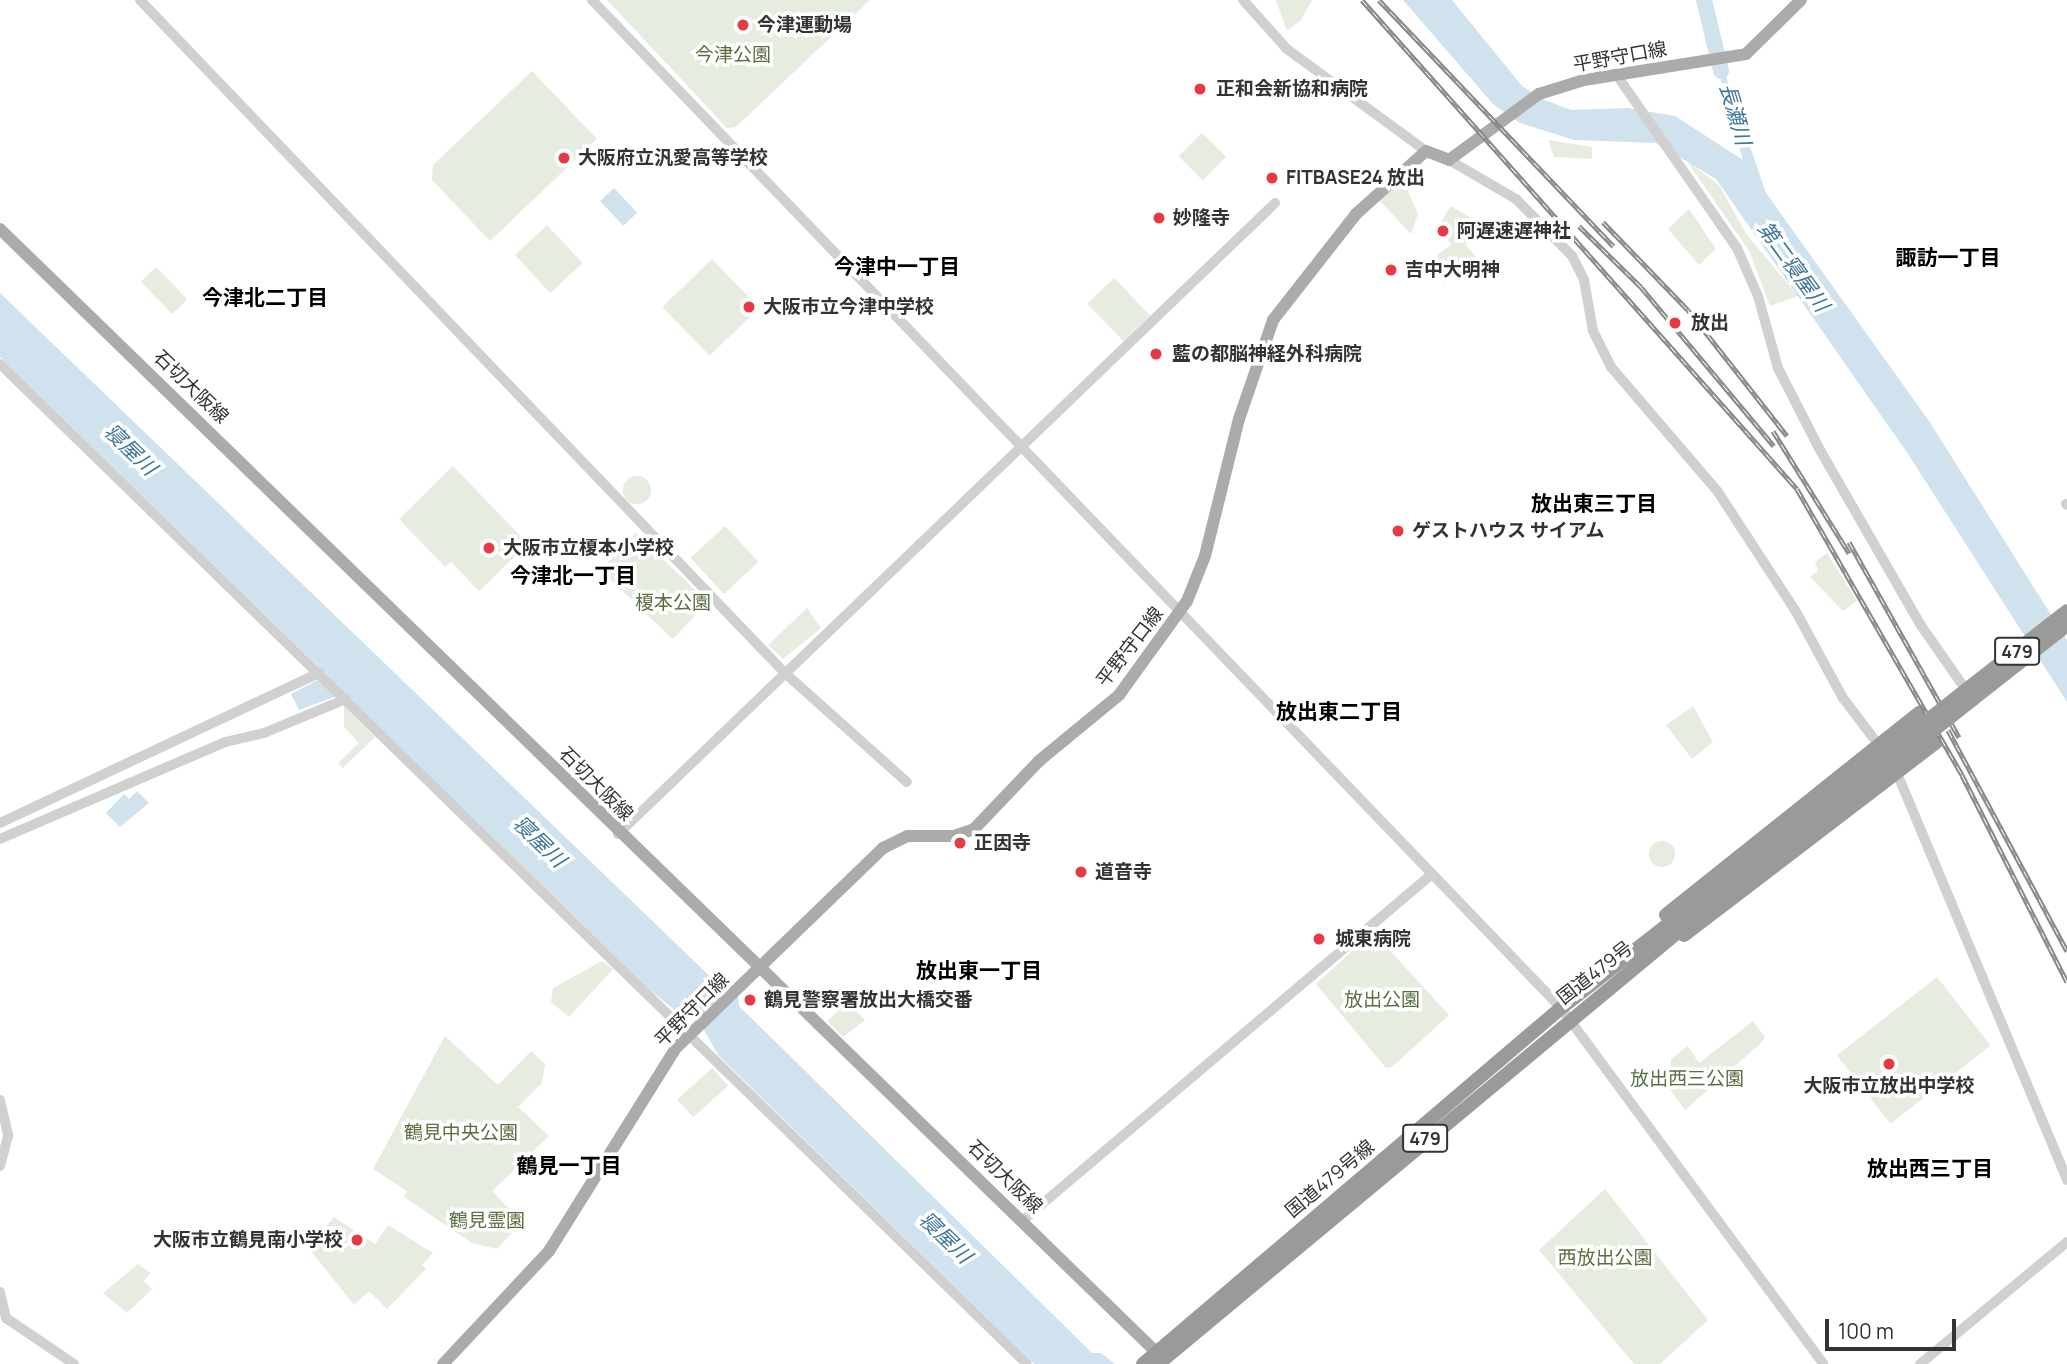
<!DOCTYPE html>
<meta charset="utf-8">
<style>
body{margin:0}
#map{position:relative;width:2067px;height:1364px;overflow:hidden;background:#fff;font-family:Manrope,"Noto Sans JP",sans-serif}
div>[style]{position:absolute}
.green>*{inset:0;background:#e6ecdf;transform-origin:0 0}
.round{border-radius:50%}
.water>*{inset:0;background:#cfe2ee;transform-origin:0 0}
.river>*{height:16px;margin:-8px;padding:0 8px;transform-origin:8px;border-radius:8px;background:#cfe2ee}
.minor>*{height:10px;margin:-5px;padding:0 5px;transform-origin:5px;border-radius:5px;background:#d0d0d0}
.major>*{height:12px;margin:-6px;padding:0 6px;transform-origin:6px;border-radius:6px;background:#ababab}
.highway>*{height:14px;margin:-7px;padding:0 7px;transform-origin:7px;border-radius:7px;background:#9a9a9a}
.rail>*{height:5px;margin-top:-2.5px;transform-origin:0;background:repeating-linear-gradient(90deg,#fff 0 8px,#888 0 16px);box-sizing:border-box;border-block:2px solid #888}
.highway-bridge>*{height:14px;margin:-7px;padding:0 7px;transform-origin:7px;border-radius:7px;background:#9a9a9a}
.dots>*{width:19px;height:19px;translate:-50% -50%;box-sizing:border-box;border:4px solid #fff;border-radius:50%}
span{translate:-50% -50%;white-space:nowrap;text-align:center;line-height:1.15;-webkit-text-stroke:7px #fff;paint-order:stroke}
.shield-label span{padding:2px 5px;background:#fff;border:2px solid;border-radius:5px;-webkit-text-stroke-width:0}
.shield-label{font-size:18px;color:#333;font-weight:700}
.poi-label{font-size:19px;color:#333;font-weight:700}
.left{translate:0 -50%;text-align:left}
.right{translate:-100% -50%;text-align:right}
.park-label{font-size:19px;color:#56703f}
.street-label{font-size:19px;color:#333}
.water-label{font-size:21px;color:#3f7597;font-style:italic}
.neighbourhood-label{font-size:21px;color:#000;font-weight:700}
.scale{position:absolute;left:1825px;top:1319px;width:131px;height:32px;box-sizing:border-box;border:4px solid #333;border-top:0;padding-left:9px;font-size:21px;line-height:24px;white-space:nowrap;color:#333;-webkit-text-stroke:5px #fff;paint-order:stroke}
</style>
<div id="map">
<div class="green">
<i style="clip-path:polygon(607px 0,870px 0,736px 127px,727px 128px)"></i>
<i style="clip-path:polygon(1276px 0,1312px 0,1301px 20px,1287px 31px)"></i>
<i style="clip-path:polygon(532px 71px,597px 139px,490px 241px,432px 180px,433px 165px)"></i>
<i style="left:1202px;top:133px;width:34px;height:33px;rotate:45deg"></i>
<i style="clip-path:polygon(1548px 140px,1592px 147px,1592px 159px,1554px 157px)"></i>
<i style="clip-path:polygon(1687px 161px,1719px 185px,1747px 235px,1798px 296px,1770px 306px,1749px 251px)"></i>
<i style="clip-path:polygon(1392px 188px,1407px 189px,1418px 214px,1411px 234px,1379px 200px)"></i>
<i style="clip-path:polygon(1451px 206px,1481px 224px,1466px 245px,1476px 257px,1443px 283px,1437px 255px,1451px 245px,1440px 223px)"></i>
<i style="clip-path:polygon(1689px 209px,1716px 249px,1699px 265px,1668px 229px)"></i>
<i style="left:547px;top:225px;width:52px;height:44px;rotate:47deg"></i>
<i style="left:712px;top:259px;width:68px;height:69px;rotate:46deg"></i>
<i style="left:156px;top:267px;width:45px;height:21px;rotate:46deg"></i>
<i style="left:1114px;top:278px;width:52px;height:37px;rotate:46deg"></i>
<i style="clip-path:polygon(453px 466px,528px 544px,479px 591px,451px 562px,445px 567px,399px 519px)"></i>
<i class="round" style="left:623px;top:476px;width:28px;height:28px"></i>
<i style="left:725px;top:526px;width:49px;height:47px;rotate:47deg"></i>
<i style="left:636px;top:533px;width:100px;height:51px;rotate:44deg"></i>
<i style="clip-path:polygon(1827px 553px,1857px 601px,1843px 611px,1810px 577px,1818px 570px,1815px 562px)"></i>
<i style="clip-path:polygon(807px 608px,821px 628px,783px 659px,768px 645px)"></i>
<i style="clip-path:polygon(344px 706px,375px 737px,343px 768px,338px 763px,359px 743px,344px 727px)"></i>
<i style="clip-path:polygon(1693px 706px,1713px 742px,1692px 759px,1666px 725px)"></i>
<i class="round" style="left:1649px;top:841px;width:26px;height:26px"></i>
<i style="clip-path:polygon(1373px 932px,1449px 1015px,1392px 1067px,1386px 1068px,1316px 984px)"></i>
<i style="clip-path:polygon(602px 961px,613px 969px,569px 1017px,551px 1002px,553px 988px)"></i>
<i style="left:1937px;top:977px;width:87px;height:127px;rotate:52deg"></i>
<i style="clip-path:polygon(847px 1002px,865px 1020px,843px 1037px,827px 1021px)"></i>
<i style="clip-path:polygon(1753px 1021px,1765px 1037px,1761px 1043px,1685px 1110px,1660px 1076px,1671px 1068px,1671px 1059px,1688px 1046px,1699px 1063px)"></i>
<i style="clip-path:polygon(445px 1036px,498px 1085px,531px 1051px,545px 1064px,542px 1083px,518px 1107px,549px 1136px,492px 1191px,522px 1222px,497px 1249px,472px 1243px,404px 1197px,407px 1191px,373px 1169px)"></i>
<i style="left:712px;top:1068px;width:24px;height:47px;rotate:48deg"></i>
<i style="clip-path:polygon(1605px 1189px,1708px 1320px,1660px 1364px,1634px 1364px,1539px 1250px)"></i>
<i style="clip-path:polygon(334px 1217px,375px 1244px,388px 1225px,433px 1253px,422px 1265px,426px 1269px,387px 1309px,369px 1291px,354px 1305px,308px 1247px)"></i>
<i style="clip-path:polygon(138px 1264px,151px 1273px,143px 1281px,152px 1289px,127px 1313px,103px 1293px)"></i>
</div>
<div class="water">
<i style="clip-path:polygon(1403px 0,1452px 0,1522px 86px,1542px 99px,1571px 110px,1627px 108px,1675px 116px,1743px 160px,1716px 63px,1721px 62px,1766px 193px,1929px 421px,2067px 640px,2067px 702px,1908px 454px,1716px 179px,1656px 143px,1574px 140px,1520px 123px,1493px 104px)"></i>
<i style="left:614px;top:188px;width:34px;height:19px;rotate:47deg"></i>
<i style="clip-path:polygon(0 293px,721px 987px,738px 996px,739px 1006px,1092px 1353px,1101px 1353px,1115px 1364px,1034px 1364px,718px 1055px,698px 1019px,688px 1012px,683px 1017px,648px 988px,345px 693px,299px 710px,291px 694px,327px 675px,0 357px)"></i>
<i style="clip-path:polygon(137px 791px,149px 803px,120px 827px,106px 813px,124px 794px,129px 799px)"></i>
</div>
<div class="river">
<i style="left:1704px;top:0;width:73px;rotate:76.5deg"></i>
</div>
<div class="minor">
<i style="left:140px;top:0;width:934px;rotate:46.22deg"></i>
<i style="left:786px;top:674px;width:162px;rotate:41.8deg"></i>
<i style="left:592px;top:0;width:1398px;rotate:46.13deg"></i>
<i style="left:1561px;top:1008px;width:442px;rotate:53.6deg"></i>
<i style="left:1243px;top:0;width:66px;rotate:48.1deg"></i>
<i style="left:1287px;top:49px;width:172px;rotate:36.3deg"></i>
<i style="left:1616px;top:74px;width:212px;rotate:55.2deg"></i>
<i style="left:1737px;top:248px;width:52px;rotate:66.4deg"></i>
<i style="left:1758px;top:296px;width:75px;rotate:74.5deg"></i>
<i style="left:1778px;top:368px;width:92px;rotate:62.9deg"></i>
<i style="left:1820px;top:450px;width:201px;rotate:60.1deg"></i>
<i style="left:1920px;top:624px;width:84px;rotate:55.2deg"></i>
<i style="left:1449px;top:160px;width:78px;rotate:30.2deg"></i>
<i style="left:1516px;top:199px;width:80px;rotate:45.5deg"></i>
<i style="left:1572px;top:256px;width:27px;rotate:63deg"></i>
<i style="left:1584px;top:280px;width:52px;rotate:80deg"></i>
<i style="left:1593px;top:331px;width:40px;rotate:63.4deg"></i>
<i style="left:1611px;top:367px;width:165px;rotate:49.4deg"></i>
<i style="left:1718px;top:492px;width:141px;rotate:56.9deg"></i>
<i style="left:1795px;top:610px;width:100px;rotate:61.4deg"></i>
<i style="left:1843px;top:698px;width:63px;rotate:52.8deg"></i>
<i style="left:0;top:364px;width:1433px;rotate:44.24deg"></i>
<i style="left:2066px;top:504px;width:1px;rotate:45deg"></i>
<i style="left:1894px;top:766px;width:449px;rotate:67.3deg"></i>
<i style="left:0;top:823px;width:353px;rotate:-25.2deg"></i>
<i style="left:618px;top:834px;width:911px;rotate:-43.84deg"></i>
<i style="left:0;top:839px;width:245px;rotate:-23.3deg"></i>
<i style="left:225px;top:742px;width:40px;rotate:-13deg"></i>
<i style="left:264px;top:733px;width:89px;rotate:-22.5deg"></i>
<i style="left:0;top:1100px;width:37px;rotate:77deg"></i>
<i style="left:8px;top:1136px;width:31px;rotate:105deg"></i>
<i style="left:1022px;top:1221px;width:537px;rotate:-40.24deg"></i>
<i style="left:0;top:1292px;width:27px;rotate:77deg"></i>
<i style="left:6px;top:1318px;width:82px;rotate:34.1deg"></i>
<i style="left:1920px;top:1364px;width:191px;rotate:-39.7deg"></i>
</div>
<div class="major">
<i style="left:0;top:229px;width:1620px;rotate:44.17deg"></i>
<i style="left:443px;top:1364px;width:155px;rotate:-46.8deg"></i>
<i style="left:549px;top:1251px;width:239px;rotate:-58deg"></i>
<i style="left:676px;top:1048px;width:288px;rotate:-44deg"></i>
<i style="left:883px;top:848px;width:28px;rotate:-26deg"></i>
<i style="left:908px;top:836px;width:46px"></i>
<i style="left:954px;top:836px;width:21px;rotate:-19deg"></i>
<i style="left:974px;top:829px;width:94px;rotate:-46.3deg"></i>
<i style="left:1039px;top:761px;width:104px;rotate:-39.5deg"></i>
<i style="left:1119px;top:695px;width:116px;rotate:-54.1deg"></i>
<i style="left:1187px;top:601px;width:48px;rotate:-68.2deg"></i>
<i style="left:1205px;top:556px;width:141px;rotate:-76.1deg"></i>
<i style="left:1239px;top:419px;width:105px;rotate:-71deg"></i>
<i style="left:1273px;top:320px;width:135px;rotate:-51.9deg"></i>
<i style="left:1356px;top:214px;width:94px;rotate:-42deg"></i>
<i style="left:1426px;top:151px;width:25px;rotate:21deg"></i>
<i style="left:1449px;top:160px;width:112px;rotate:-36.3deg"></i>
<i style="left:1539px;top:94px;width:47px;rotate:-17.3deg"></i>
<i style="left:1584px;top:80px;width:164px;rotate:-9.1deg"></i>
<i style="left:1746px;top:54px;width:77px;rotate:-44.5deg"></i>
</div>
<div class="highway">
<i style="left:1966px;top:690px;width:128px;rotate:-38deg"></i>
<i style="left:1973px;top:699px;width:120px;rotate:-38.2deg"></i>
<i style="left:1666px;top:915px;width:324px;rotate:-38.6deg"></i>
<i style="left:1684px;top:935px;width:317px;rotate:-37.4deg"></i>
<i style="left:1143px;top:1364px;width:549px;rotate:-40.42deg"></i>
<i style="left:1561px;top:1008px;width:156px;rotate:-38deg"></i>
<i style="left:1158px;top:1364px;width:693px;rotate:-39.73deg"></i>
</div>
<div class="rail">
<i style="left:1362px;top:0;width:654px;rotate:48.34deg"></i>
<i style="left:1797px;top:489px;width:330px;rotate:60deg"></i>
<i style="left:1962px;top:775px;width:232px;rotate:63.1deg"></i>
<i style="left:1379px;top:0;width:340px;rotate:46.4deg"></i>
<i style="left:1603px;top:222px;width:122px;rotate:46deg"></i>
<i style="left:1688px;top:310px;width:160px;rotate:51.8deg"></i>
<i style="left:1579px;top:226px;width:87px;rotate:44.5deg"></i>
<i style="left:1641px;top:287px;width:207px;rotate:50.1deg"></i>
<i style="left:1773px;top:431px;width:144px;rotate:58.1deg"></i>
<i style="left:1849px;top:542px;width:224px;rotate:60.6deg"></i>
<i style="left:1948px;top:730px;width:251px;rotate:61.7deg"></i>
</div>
<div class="highway-bridge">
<i style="left:1684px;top:912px;width:359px;rotate:-38.2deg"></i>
<i style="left:1691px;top:921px;width:359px;rotate:-38.2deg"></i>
</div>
<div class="dots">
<i style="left:743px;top:25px;background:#e63946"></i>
<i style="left:1200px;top:89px;background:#e63946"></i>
<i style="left:564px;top:158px;background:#e63946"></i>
<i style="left:1272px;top:178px;background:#e63946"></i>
<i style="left:1159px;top:218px;background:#e63946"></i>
<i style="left:1443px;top:231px;background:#e63946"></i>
<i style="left:1391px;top:270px;background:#e63946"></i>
<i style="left:749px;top:307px;background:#e63946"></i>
<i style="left:1675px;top:323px;background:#e63946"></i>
<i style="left:1156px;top:354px;background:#e63946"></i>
<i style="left:1398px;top:531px;background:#e63946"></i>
<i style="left:489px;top:548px;background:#e63946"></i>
<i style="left:960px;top:843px;background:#e63946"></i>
<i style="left:1081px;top:872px;background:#e63946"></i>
<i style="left:1319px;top:939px;background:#e63946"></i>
<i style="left:750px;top:1000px;background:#e63946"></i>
<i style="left:1889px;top:1064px;background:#e63946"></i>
<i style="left:357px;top:1240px;background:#e63946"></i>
</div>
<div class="shield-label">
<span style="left:2017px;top:651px">479</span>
<span style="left:1425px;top:1138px">479</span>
</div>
<div class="poi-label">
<span class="left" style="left:757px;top:25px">今津運動場</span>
<span class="left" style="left:1216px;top:89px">正和会新協和病院</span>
<span class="left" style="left:578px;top:158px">大阪府立汎愛高等学校</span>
<span class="left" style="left:1286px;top:178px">FITBASE24 放出</span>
<span class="left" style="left:1173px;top:218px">妙隆寺</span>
<span class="left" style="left:1457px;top:231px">阿遅速遅神社</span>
<span class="left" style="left:1405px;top:270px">吉中大明神</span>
<span class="left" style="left:763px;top:307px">大阪市立今津中学校</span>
<span class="left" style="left:1691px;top:323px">放出</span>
<span class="left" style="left:1172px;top:354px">藍の都脳神経外科病院</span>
<span class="left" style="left:1412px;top:531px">ゲストハウス サイアム</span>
<span class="left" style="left:503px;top:548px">大阪市立榎本小学校</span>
<span class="left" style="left:974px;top:843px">正因寺</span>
<span class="left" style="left:1095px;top:872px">道音寺</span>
<span class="left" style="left:1335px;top:939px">城東病院</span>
<span class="left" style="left:764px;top:1000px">鶴見警察署放出大橋交番</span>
<span style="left:1889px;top:1086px">大阪市立放出中学校</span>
<span class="right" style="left:343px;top:1240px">大阪市立鶴見南小学校</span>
</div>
<div class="park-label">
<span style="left:733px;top:55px">今津公園</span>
<span style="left:673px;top:603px">榎本公園</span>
<span style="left:1382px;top:1000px">放出公園</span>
<span style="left:1687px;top:1079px">放出西三公園</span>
<span style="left:461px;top:1133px">鶴見中央公園</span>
<span style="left:487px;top:1221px">鶴見霊園</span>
<span style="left:1605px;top:1258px">西放出公園</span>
</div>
<div class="street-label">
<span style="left:1620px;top:57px;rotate:-10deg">平野守口線</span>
<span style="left:191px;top:387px;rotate:44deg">石切大阪線</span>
<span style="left:1130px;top:647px;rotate:-52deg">平野守口線</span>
<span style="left:596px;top:784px;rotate:45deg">石切大阪線</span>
<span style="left:1595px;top:973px;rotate:-38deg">国道479号</span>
<span style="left:692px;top:1010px;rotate:-45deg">平野守口線</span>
<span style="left:1005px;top:1177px;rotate:44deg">石切大阪線</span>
<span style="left:1330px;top:1179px;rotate:-40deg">国道479号線</span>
</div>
<div class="water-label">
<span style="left:1736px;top:114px;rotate:74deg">長瀬川</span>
<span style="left:1794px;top:266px;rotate:54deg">第二寝屋川</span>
<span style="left:131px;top:449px;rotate:44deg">寝屋川</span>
<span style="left:540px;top:841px;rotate:44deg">寝屋川</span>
<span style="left:946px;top:1237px;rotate:44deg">寝屋川</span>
</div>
<div class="neighbourhood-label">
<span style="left:1948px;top:257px">諏訪一丁目</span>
<span style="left:897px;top:266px">今津中一丁目</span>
<span style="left:265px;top:297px">今津北二丁目</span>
<span style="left:1594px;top:503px">放出東三丁目</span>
<span style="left:573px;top:575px">今津北一丁目</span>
<span style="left:1339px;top:711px">放出東二丁目</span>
<span style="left:979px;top:970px">放出東一丁目</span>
<span style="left:569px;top:1165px">鶴見一丁目</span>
<span style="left:1930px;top:1168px">放出西三丁目</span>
</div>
<div class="scale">100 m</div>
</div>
